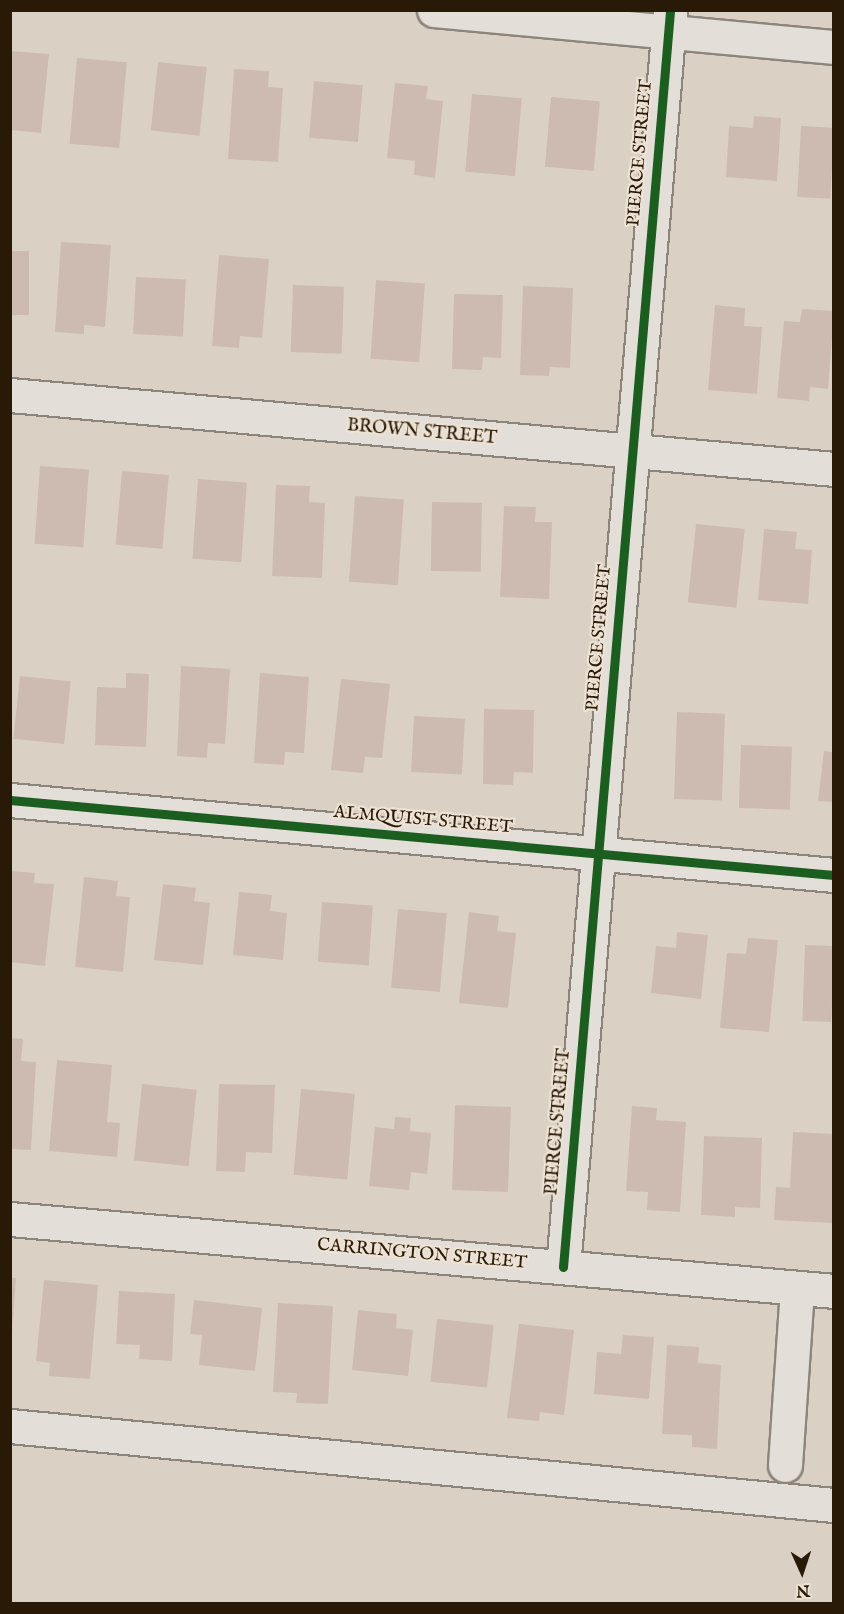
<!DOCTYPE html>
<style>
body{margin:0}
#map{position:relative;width:844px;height:1614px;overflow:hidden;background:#dad1c4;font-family:"IM FELL English",serif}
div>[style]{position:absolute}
.building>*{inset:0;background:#cdbbb2;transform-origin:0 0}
.roads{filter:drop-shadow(2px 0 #8c857b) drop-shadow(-2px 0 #8c857b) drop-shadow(0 2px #8c857b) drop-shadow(0 -2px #8c857b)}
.minor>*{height:33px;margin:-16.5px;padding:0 16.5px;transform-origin:16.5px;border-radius:16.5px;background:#e3dfd8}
.cycleway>*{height:9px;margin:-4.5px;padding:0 4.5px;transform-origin:4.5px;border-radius:4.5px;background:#1b5e20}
span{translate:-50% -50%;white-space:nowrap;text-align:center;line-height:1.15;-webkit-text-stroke:4.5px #ede2d3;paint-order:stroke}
.street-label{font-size:18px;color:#291a08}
.frame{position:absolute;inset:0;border:12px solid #291a08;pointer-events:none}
.north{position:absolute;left:772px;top:1542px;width:60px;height:60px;-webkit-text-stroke:4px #ede2d3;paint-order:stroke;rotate:177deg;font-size:16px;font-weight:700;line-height:24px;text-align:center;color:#291a08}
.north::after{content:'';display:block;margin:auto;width:21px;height:27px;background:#291a08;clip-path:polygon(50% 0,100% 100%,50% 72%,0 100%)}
</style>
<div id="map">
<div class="building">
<i style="clip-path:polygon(10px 51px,49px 54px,41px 133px,10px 130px)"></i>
<i style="left:77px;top:58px;width:50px;height:86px;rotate:5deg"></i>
<i style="left:158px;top:62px;width:49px;height:69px;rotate:6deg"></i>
<i style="clip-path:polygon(234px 69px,269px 71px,268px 87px,283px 88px,278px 162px,228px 159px)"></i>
<i style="left:314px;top:81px;width:49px;height:57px;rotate:5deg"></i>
<i style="clip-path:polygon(395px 83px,428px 86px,426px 99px,443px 101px,435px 178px,414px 175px,415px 161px,387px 158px)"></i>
<i style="left:472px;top:94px;width:50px;height:78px;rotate:5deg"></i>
<i style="left:551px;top:97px;width:49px;height:70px;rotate:5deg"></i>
<i style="clip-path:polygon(754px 116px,781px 118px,777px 181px,726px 177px,729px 126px,753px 128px)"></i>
<i style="left:801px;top:126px;width:33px;height:71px;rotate:3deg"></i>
<i style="clip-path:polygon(61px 242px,111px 245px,105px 327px,84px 325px,84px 334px,55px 332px)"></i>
<i style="left:10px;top:251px;width:19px;height:64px"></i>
<i style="clip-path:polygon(219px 255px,269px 259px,262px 338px,240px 336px,239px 348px,212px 346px)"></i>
<i style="left:136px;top:277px;width:50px;height:57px;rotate:3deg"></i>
<i style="left:376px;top:280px;width:49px;height:79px;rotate:4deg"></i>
<i style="left:293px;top:285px;width:51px;height:67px;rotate:2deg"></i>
<i style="clip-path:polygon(523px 286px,573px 288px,570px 368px,550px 367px,549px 376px,520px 375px)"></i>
<i style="clip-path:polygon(454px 294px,503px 295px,501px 358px,483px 357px,482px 370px,452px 369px)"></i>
<i style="clip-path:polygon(715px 305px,745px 308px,744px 326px,762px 327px,757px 394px,708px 390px)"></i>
<i style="clip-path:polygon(802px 309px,834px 311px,828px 389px,810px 387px,809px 401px,777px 398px,784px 321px,800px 322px)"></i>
<i style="left:40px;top:466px;width:49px;height:78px;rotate:4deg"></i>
<i style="left:122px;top:471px;width:47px;height:74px;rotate:5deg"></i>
<i style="left:198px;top:479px;width:49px;height:80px;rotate:4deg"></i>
<i style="clip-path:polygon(276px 485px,310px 486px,309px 502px,325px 503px,322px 578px,272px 576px)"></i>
<i style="left:355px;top:496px;width:49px;height:86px;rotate:4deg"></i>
<i style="left:432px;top:502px;width:50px;height:69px;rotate:1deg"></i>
<i style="clip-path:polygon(504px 506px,536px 507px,535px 522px,552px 522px,549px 599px,500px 597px)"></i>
<i style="left:696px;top:524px;width:49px;height:79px;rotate:6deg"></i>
<i style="clip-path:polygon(764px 529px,797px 532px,795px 549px,812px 550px,808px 604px,758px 600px)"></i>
<i style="clip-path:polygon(181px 666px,230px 669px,225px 744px,208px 743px,207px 758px,177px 756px)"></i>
<i style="clip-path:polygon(126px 673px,149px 674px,146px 747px,95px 745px,97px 687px,126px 688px)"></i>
<i style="clip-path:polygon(260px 673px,309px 677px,304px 753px,285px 752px,284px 765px,254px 763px)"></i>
<i style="left:20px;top:676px;width:51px;height:63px;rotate:6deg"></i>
<i style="clip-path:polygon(341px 679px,390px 684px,382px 758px,365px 757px,363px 773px,331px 770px)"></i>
<i style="clip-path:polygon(484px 709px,534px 710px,533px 773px,514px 772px,513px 785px,483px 784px)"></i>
<i style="left:677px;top:712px;width:48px;height:87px;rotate:2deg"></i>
<i style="left:414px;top:716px;width:51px;height:56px;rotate:3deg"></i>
<i style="left:741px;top:745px;width:51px;height:63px;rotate:2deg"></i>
<i style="clip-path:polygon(824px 751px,834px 752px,834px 802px,818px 801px)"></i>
<i style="clip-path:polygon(10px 871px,35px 873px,34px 883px,54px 884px,45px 966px,10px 962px)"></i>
<i style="clip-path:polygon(84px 877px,118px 881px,116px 896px,130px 897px,123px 972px,75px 967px)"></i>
<i style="clip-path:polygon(163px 884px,196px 888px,194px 901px,210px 903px,203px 965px,154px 960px)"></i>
<i style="clip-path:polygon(239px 892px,272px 895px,270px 911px,287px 913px,283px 960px,233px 955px)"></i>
<i style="left:322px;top:902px;width:51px;height:60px;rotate:4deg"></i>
<i style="left:398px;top:909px;width:49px;height:79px;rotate:5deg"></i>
<i style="clip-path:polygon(469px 912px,499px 916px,497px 931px,516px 933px,508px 1008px,459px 1003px)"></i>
<i style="clip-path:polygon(677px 932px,708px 935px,701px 999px,651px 993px,656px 946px,676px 948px)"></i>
<i style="clip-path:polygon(748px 938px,778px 940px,769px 1032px,720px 1028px,727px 953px,746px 954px)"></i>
<i style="left:805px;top:945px;width:29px;height:76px;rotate:2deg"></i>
<i style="clip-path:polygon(10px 1038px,23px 1039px,21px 1061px,36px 1062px,31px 1150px,10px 1149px)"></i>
<i style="clip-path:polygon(57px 1060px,112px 1065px,107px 1122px,120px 1123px,117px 1157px,49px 1151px)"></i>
<i style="left:142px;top:1084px;width:55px;height:77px;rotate:6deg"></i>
<i style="clip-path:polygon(219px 1084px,275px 1085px,272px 1153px,246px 1152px,245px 1172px,216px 1171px)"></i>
<i style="left:301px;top:1089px;width:54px;height:86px;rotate:5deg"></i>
<i style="left:455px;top:1105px;width:56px;height:85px;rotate:2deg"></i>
<i style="clip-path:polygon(632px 1106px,657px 1108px,656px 1120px,686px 1122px,680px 1212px,647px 1210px,648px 1192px,626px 1191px)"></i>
<i style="clip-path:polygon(395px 1117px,411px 1118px,410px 1131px,431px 1133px,427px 1174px,411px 1172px,409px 1190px,369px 1186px,375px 1127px,394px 1129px)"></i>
<i style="clip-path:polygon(793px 1132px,834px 1134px,834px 1223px,774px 1220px,776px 1187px,790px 1188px)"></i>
<i style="clip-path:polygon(704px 1136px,762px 1138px,760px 1208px,735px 1207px,735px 1217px,701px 1215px)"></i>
<i style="clip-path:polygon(10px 1278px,16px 1278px,12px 1332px,10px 1332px)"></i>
<i style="clip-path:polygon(44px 1280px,98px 1285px,90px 1379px,49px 1376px,50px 1363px,36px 1361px)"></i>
<i style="clip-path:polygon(119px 1291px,175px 1294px,172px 1361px,139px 1359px,140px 1345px,116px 1344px)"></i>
<i style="clip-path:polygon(194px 1300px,262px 1308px,255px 1371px,199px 1365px,202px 1335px,190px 1334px)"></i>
<i style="clip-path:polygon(278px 1303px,333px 1306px,328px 1404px,296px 1403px,297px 1393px,273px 1392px)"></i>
<i style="clip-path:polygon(358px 1310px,397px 1314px,396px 1328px,413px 1330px,408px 1376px,352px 1370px)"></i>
<i style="left:437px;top:1319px;width:57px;height:63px;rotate:6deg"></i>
<i style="clip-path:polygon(519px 1324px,574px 1330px,564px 1415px,540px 1412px,539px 1421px,507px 1418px)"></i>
<i style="clip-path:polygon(623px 1335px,654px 1337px,649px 1399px,594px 1394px,597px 1352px,621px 1354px)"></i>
<i style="clip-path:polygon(667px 1345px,699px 1347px,698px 1363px,721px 1365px,717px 1449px,692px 1447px,692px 1435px,662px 1434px)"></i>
</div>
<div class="roads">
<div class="minor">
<i style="left:434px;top:10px;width:402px;rotate:5.3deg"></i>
<i style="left:10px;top:395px;width:827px;rotate:5.13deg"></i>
<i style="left:10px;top:800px;width:827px;rotate:5.2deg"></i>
<i style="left:10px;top:1219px;width:827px;rotate:4.99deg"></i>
<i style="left:563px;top:1267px;width:1262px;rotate:-85.13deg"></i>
<i style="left:10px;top:1426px;width:828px;rotate:5.48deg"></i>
<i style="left:785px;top:1465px;width:177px;rotate:-86.1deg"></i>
</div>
</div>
<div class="cycleway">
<i style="left:10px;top:800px;width:827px;rotate:5.2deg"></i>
<i style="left:563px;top:1267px;width:1262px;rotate:-85.13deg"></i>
</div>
<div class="street-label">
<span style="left:641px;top:153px;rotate:-85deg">PIERCE STREET</span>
<span style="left:422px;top:433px;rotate:5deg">BROWN STREET</span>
<span style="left:600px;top:638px;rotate:-85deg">PIERCE STREET</span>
<span style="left:423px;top:821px;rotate:5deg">ALMQUIST STREET</span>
<span style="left:559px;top:1122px;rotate:-85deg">PIERCE STREET</span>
<span style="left:422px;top:1255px;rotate:5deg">CARRINGTON STREET</span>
</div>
<div class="frame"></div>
<div class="north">N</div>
</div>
